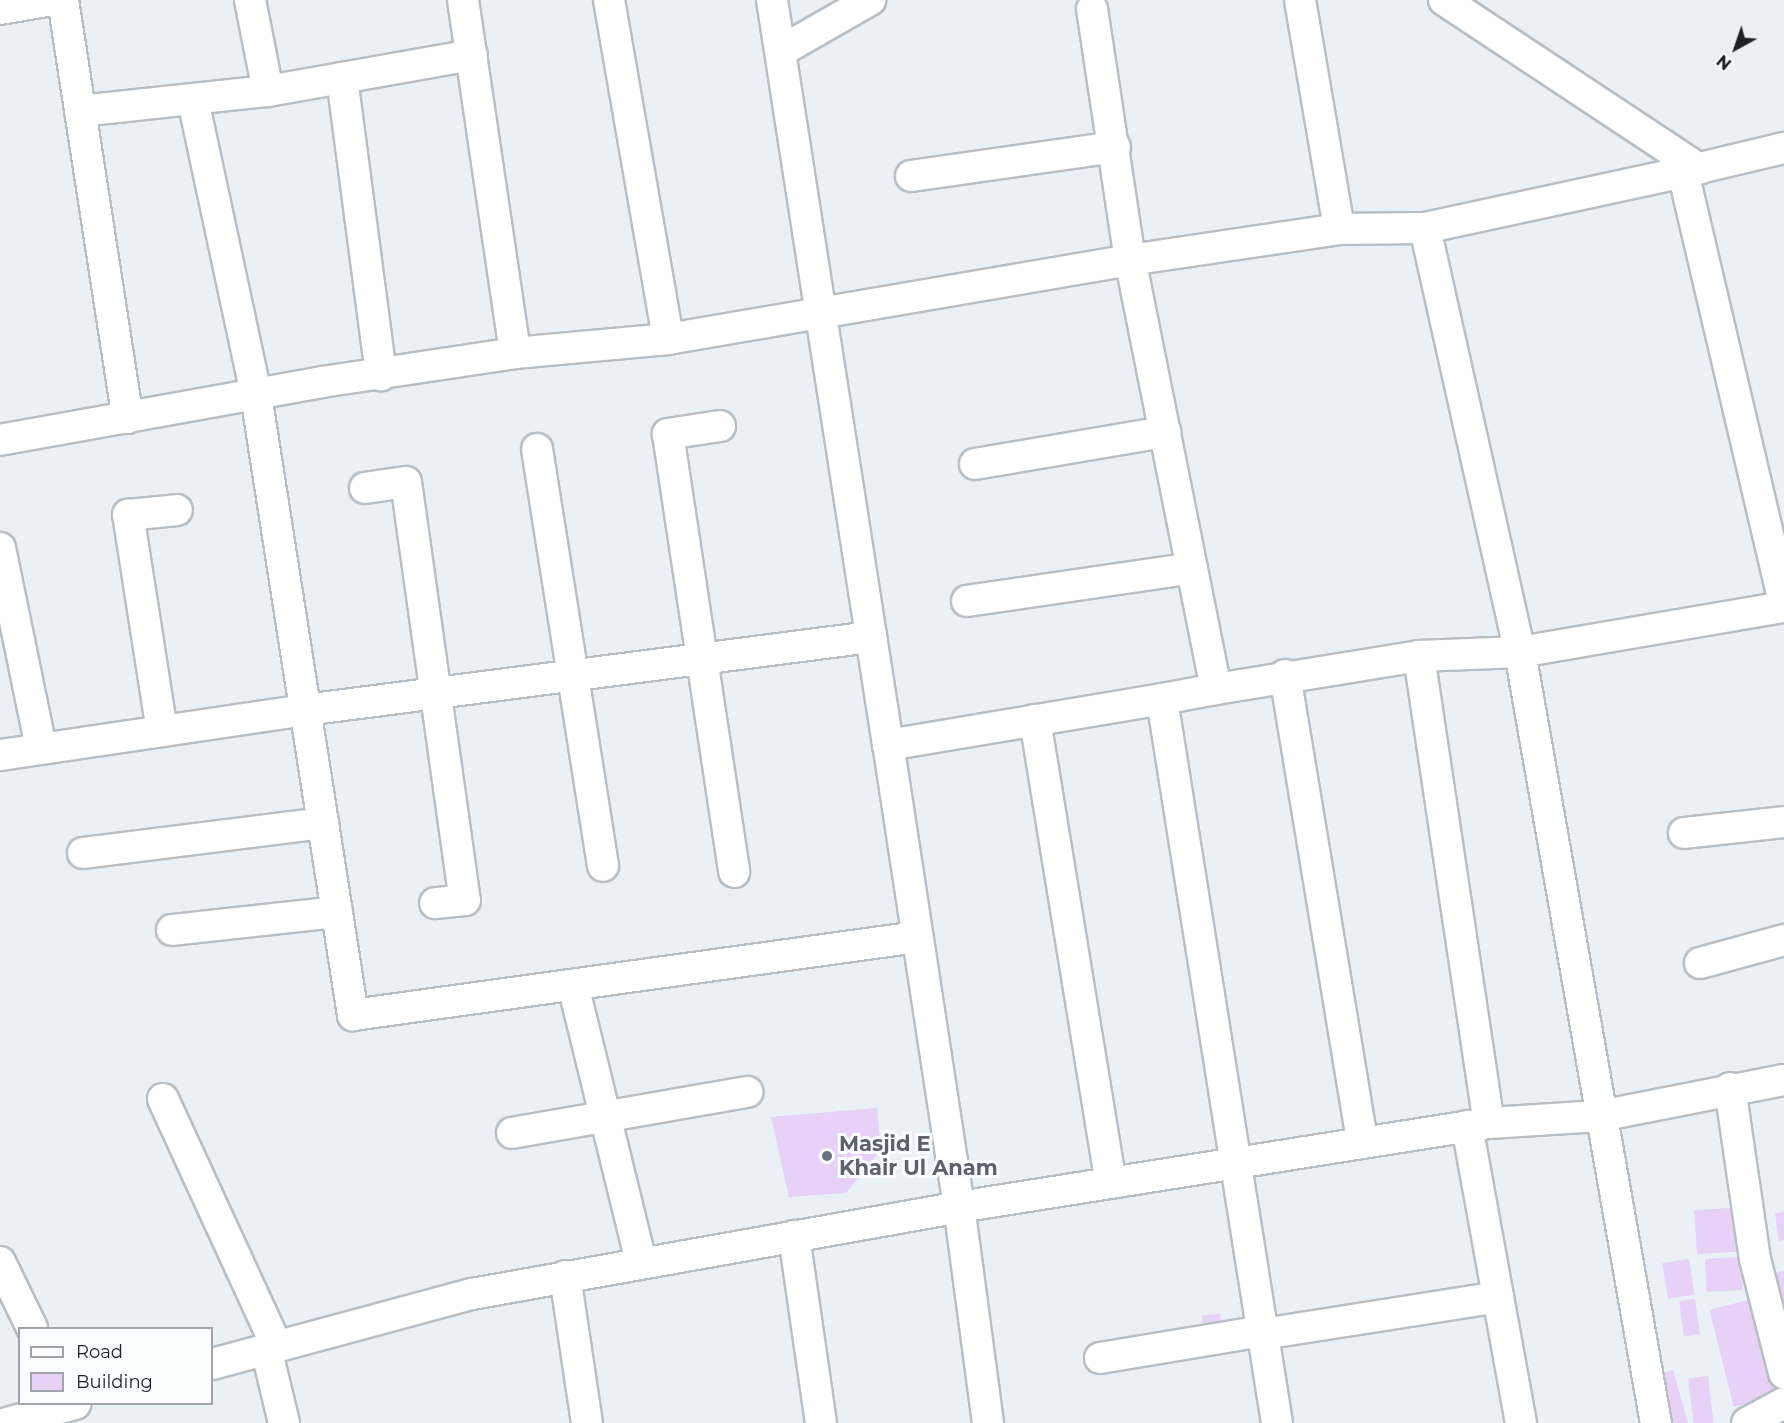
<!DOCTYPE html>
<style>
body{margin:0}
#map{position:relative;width:1784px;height:1423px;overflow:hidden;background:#e9f0f6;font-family:Montserrat,sans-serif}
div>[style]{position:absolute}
.building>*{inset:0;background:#e7d1f6;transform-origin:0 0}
.roads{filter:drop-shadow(2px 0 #b7bec4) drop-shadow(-2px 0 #b7bec4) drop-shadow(0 2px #b7bec4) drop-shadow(0 -2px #b7bec4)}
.minor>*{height:30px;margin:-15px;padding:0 15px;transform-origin:15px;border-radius:15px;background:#fff}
.dots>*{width:16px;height:16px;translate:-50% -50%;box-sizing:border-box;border:3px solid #fafcff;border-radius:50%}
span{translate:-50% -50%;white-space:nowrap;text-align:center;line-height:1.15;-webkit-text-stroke:6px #fafcff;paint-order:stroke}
.worship-label{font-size:21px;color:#5b616d;font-weight:700}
.left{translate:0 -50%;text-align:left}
.legend{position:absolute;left:18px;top:1327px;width:195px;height:78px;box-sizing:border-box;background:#fafcff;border:2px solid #a2a5a7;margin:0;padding:8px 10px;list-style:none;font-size:18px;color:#1f2224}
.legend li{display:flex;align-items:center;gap:12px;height:30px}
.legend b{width:30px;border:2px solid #a2a5a7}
.north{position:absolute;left:1706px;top:18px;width:60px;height:60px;-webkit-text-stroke:4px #fafcff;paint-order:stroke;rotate:220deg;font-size:16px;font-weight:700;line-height:24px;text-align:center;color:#1f2224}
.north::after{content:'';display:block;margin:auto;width:21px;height:27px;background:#1f2224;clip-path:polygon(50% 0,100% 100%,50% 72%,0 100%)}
</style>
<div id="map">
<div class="building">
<i style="clip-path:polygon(877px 1108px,881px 1149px,846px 1193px,789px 1197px,771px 1117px)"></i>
<i style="left:1742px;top:1207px;width:44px;height:48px;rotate:86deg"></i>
<i style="clip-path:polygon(1784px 1212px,1784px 1240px,1779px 1241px,1775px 1213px)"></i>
<i style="left:1741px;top:1257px;width:33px;height:36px;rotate:87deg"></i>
<i style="left:1689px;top:1259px;width:36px;height:27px;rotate:81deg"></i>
<i style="clip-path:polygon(1784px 1271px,1784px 1313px,1766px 1275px)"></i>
<i style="left:1757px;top:1298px;width:100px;height:49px;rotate:76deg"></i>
<i style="left:1695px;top:1299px;width:35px;height:16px;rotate:82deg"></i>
<i style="left:1220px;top:1314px;width:23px;height:18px;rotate:85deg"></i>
<i style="clip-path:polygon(1673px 1370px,1688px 1423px,1668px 1423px,1654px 1376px)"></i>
<i style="left:1708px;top:1376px;width:47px;height:20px;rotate:83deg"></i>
</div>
<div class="roads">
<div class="minor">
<i style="left:63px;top:0;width:423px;rotate:81.2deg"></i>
<i style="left:250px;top:0;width:93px;rotate:78.8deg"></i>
<i style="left:463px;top:0;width:357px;rotate:81.6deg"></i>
<i style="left:609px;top:0;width:344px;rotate:80.1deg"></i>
<i style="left:772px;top:0;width:754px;rotate:81.15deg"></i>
<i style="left:1300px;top:0;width:232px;rotate:80.3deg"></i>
<i style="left:1444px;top:0;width:306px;rotate:33.5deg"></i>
<i style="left:0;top:9px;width:53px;rotate:-9.8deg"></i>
<i style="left:781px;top:51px;width:103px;rotate:-29.8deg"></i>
<i style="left:342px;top:78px;width:300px;rotate:82.5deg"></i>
<i style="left:193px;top:100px;width:302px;rotate:77.9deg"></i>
<i style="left:256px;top:395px;width:628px;rotate:81.11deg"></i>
<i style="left:353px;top:1015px;width:569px;rotate:-7.87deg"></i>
<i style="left:80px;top:111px;width:189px;rotate:-6.1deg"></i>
<i style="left:268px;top:91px;width:207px;rotate:-10deg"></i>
<i style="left:1683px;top:172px;width:104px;rotate:-13.4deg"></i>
<i style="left:911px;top:176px;width:206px;rotate:-8.1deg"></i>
<i style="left:1425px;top:228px;width:435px;rotate:77.4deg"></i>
<i style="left:1520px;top:652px;width:783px;rotate:80deg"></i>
<i style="left:720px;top:426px;width:53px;rotate:171.3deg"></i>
<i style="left:668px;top:434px;width:443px;rotate:81.4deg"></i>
<i style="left:0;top:440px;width:327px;rotate:-10.2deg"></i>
<i style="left:322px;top:382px;width:195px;rotate:-8.5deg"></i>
<i style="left:515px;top:353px;width:154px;rotate:-5.2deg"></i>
<i style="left:668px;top:339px;width:469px;rotate:-9.7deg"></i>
<i style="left:1130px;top:260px;width:254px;rotate:-98.6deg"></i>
<i style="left:537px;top:449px;width:422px;rotate:81deg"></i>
<i style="left:975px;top:464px;width:193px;rotate:-9.6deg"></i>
<i style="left:365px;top:488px;width:41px;rotate:-8.3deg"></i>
<i style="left:406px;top:482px;width:422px;rotate:82deg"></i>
<i style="left:465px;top:900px;width:30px;rotate:174deg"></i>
<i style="left:0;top:548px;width:204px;rotate:78.4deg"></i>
<i style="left:967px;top:601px;width:227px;rotate:-8.3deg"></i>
<i style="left:1419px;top:656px;width:472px;rotate:81.5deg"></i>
<i style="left:1285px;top:675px;width:472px;rotate:80.6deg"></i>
<i style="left:1216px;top:689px;width:206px;rotate:-9.2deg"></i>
<i style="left:1419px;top:656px;width:101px;rotate:-2.3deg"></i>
<i style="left:1520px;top:652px;width:268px;rotate:-9.7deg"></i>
<i style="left:1035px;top:720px;width:468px;rotate:80.7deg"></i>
<i style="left:162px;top:731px;width:219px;rotate:-98.9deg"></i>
<i style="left:128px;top:515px;width:49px;rotate:-5.8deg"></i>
<i style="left:0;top:755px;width:308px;rotate:-8.4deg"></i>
<i style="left:305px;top:710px;width:571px;rotate:-7.35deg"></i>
<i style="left:1684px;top:833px;width:101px;rotate:-6.3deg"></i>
<i style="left:83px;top:853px;width:242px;rotate:-7.1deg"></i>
<i style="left:172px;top:930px;width:166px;rotate:-6.2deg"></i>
<i style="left:1700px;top:963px;width:87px;rotate:-15.3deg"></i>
<i style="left:573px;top:985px;width:285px;rotate:76.2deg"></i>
<i style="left:1730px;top:1088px;width:173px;rotate:81.7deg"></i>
<i style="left:1755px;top:1259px;width:118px;rotate:75.7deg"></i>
<i style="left:163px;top:1099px;width:271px;rotate:65.3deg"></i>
<i style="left:1467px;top:1126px;width:302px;rotate:79.7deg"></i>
<i style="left:512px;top:1133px;width:239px;rotate:-9.9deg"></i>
<i style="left:794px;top:1236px;width:189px;rotate:81.8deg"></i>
<i style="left:0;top:1262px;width:73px;rotate:64.1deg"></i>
<i style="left:565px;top:1276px;width:149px;rotate:81.5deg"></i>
<i style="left:1263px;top:1334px;width:238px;rotate:-8.9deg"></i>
<i style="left:266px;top:1348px;width:77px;rotate:76.5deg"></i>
<i style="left:1100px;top:1358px;width:165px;rotate:-9.4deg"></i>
<i style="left:212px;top:1364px;width:269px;rotate:-15.1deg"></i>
<i style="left:472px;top:1294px;width:495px;rotate:-10.1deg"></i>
<i style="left:959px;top:1207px;width:467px;rotate:-98.7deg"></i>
<i style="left:888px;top:745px;width:278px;rotate:-9.5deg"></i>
<i style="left:7px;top:1423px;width:71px;rotate:-15.6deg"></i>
<i style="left:988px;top:1423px;width:218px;rotate:-97.6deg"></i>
<i style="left:959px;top:1207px;width:537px;rotate:-9.01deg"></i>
<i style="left:1489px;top:1123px;width:111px;rotate:-3.6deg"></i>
<i style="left:1600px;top:1116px;width:187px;rotate:-11.1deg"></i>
<i style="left:1277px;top:1423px;width:733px;rotate:-99.03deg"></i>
<i style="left:1162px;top:699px;width:55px;rotate:-10.5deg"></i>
<i style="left:1216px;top:689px;width:438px;rotate:-101.3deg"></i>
<i style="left:1130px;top:260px;width:211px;rotate:-8.4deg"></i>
<i style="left:1339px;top:229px;width:86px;rotate:-0.7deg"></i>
<i style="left:1425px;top:228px;width:264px;rotate:-12.2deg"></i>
<i style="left:1683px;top:172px;width:442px;rotate:76.8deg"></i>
<i style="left:1747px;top:1423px;width:42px;rotate:-28.4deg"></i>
</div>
</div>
<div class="dots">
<i style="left:827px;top:1156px;background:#6b7280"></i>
</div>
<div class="worship-label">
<span class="left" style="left:839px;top:1156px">Masjid E<br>Khair Ul Anam</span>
</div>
<ul class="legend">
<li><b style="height:8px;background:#fff"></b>Road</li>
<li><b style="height:16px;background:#e7d1f6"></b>Building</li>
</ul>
<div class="north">N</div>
</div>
